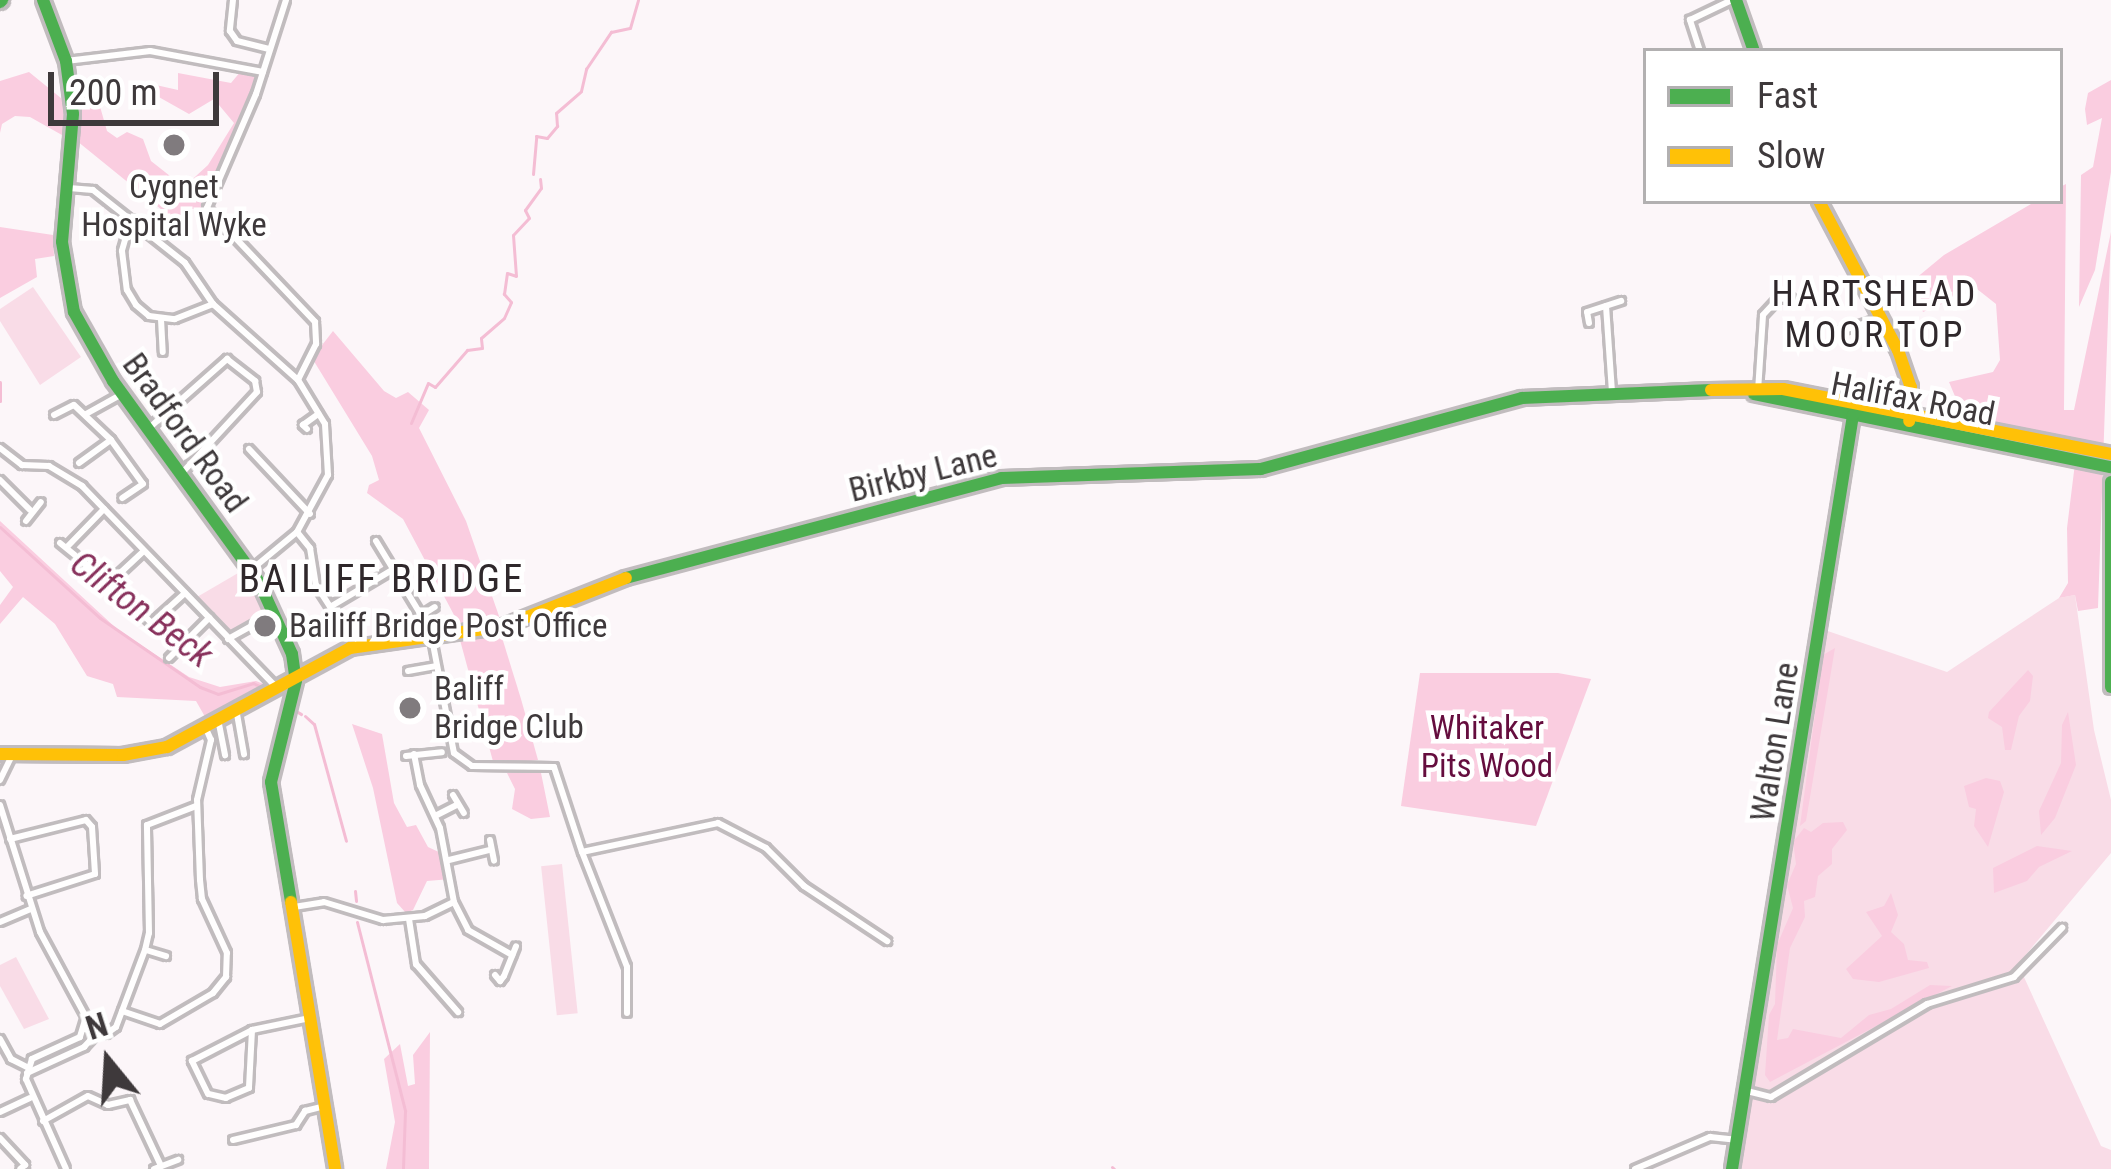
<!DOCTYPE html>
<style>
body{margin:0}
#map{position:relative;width:2111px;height:1169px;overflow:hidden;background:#fcf6f9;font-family:"Roboto Condensed",sans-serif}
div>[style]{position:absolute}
.green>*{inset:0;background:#f9dce7;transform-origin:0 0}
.forest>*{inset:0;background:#facde0}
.stream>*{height:3px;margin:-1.5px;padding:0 1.5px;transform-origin:1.5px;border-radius:1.5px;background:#f4bdd4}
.roads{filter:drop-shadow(3px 0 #c1bcbe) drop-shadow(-3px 0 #c1bcbe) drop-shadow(0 3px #c1bcbe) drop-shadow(0 -3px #c1bcbe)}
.street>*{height:6px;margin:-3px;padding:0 3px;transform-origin:3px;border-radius:3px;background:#fffefe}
.street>.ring{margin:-3px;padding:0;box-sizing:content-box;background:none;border:6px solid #fffefe;border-radius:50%}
.fast>*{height:12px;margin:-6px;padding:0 6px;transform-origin:6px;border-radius:6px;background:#4caf50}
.slow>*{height:12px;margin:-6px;padding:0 6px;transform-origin:6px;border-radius:6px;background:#ffc107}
.dots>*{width:33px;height:33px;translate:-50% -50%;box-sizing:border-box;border:6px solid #fff;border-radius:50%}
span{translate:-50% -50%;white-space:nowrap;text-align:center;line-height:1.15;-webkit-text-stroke:9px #fff;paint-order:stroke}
.poi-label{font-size:33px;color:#3e393b}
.left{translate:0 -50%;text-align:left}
.street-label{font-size:33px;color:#3e393b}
.park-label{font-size:33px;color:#650d3e}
.neighbourhood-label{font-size:36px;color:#2f282b;letter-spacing:3px}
.water-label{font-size:36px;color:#87305b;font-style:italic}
.quarter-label{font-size:39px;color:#2f282b;letter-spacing:3px}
.legend{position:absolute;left:1643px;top:48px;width:420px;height:156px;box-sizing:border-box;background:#fff;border:3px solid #b2b0b1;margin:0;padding:15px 21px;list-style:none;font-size:36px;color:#3e393b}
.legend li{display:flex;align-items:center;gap:24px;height:60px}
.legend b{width:60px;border:3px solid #b2b0b1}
.north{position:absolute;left:48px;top:1001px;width:120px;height:120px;-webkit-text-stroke:9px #fff;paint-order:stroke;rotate:342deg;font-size:33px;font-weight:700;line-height:48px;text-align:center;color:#3e393b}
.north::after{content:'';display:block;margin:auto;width:42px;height:54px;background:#3e393b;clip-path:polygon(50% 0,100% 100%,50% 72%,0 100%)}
.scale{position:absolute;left:48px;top:72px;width:171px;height:54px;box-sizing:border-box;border:6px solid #3e393b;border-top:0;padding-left:15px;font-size:36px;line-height:42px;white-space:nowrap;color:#3e393b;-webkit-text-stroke:9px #fff;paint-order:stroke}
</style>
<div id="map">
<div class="green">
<i style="clip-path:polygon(33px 287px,81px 357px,40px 385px,0 321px,0 309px)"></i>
<i style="clip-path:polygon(245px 569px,270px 613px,231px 634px,197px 597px)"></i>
<i style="clip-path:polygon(2075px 595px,2094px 730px,2111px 800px,2111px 853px,2018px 964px,2101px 1146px,2111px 1150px,2111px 1169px,1732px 1169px,1819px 628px,1947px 672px,2059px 598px)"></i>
<i style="left:562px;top:864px;width:150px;height:21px;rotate:84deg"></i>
<i style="clip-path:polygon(16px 957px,49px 1019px,24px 1029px,0 986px,0 965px)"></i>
</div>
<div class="forest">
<i style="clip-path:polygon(241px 71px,260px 78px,204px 209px,191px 209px,178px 223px,77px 141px,81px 115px,75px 78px,97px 96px,107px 131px,117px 138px,127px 132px,143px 139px,151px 161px,184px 187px,208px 165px,234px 123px,214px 99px,189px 114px,157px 96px,135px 96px,147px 83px,178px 90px,178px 73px,231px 83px)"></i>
<i style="clip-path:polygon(29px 72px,67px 103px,69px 139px,30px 117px,15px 116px,2px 124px,0 133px,0 81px)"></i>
<i style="clip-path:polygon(2111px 80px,2111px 172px,2095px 270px,2079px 307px,2081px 175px,2093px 167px,2102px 118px,2087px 125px,2085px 109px,2088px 93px)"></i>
<i style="clip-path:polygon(2066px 184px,2064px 410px,2074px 410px,2111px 232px,2098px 608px,2078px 611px,2075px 595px,2059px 598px,2068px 583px,2067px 528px,2077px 447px,1967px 425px,1949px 382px,1993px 372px,2000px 360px,1996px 304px,1977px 289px,1923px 312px,1917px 296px,1926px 288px,1915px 279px,1944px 255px,2036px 201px,2060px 201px,2060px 187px)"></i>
<i style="clip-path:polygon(0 227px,53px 235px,54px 256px,35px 259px,37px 277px,0 298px)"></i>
<i style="clip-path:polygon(333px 331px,384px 391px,396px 398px,408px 392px,429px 410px,419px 428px,466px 521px,500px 619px,462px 630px,403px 519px,367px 493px,369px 485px,379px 480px,372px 456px,312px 358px)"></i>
<i style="clip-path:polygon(0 521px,117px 629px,189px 677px,220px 687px,256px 681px,269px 686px,208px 722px,196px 701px,117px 697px,113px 684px,87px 676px,55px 624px,23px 597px,0 624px,0 605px,13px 587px,0 571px)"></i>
<i style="clip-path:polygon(500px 631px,521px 699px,538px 760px,494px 765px,460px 640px)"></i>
<i style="clip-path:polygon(1835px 648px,1806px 821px,1800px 826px,1823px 655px)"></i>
<i style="clip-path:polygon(2028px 670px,2033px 676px,2030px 701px,2019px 716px,2011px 750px,2005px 750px,2002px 727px,1988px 718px,1989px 712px)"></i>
<i style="clip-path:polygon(1420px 673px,1558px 673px,1591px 679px,1536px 826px,1401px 806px)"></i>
<i style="clip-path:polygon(2068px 712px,2076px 765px,2055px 818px,2041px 835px,2039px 811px,2061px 763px,2062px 725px)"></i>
<i style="clip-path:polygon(352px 724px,382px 734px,394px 803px,407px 827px,416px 825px,428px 847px,443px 854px,451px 879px,427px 881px,413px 910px,406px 913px,397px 903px,373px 788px)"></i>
<i style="clip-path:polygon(540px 768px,550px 817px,531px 819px,512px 809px,515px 789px,507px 773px)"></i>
<i style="clip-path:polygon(1986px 778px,2000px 781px,2004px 792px,1988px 847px,1974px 826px,1976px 809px,1969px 807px,1964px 786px)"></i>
<i style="clip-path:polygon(1843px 822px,1847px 830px,1832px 849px,1832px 864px,1818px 876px,1815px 897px,1804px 901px,1805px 917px,1790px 948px,1777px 1040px,1788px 1038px,1793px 1029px,1841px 1038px,1869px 1015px,1891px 1009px,1930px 985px,1952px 986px,1770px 1082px,1765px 1075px,1769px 1015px,1775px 1004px,1777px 945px,1793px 908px,1787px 885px,1796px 864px,1793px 842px,1804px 828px,1811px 832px,1823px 823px)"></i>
<i style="clip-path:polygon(2037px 846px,2072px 851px,2039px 867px,2027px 881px,1994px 893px,1993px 868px)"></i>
<i style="clip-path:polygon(1891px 893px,1898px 915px,1891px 932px,1904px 944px,1908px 960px,1927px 962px,1929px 968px,1879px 982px,1853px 979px,1846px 969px,1882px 936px,1866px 912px,1884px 906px)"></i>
<i style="clip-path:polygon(430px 1032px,429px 1169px,386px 1169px,395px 1122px,384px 1059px,400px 1044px,408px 1086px,415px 1084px,413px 1055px)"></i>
</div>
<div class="stream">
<i style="left:533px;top:174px;width:38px;rotate:-85deg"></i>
<i style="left:536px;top:136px;width:11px;rotate:10deg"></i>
<i style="left:547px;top:138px;width:16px;rotate:-50deg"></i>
<i style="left:557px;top:126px;width:13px;rotate:-94deg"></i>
<i style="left:556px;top:113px;width:33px;rotate:-41deg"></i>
<i style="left:581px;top:91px;width:23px;rotate:-77deg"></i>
<i style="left:586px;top:69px;width:45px;rotate:-56deg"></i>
<i style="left:611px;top:32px;width:19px;rotate:-12deg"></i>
<i style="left:630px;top:28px;width:29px;rotate:-74deg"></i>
<i style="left:0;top:382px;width:19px;rotate:90deg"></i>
<i style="left:411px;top:423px;width:43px;rotate:-67deg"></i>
<i style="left:428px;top:383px;width:8px;rotate:30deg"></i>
<i style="left:435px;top:387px;width:49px;rotate:-49.1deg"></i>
<i style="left:467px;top:350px;width:15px;rotate:-8deg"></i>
<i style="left:482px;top:348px;width:10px;rotate:-96deg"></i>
<i style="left:481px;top:338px;width:30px;rotate:-41deg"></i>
<i style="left:504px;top:318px;width:17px;rotate:-66deg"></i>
<i style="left:511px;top:302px;width:11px;rotate:-131deg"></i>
<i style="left:504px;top:294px;width:21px;rotate:-82deg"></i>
<i style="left:507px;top:273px;width:9px;rotate:18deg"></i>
<i style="left:516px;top:276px;width:41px;rotate:-94.2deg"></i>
<i style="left:513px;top:235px;width:23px;rotate:-47deg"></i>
<i style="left:529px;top:218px;width:9px;rotate:-117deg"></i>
<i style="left:525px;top:210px;width:27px;rotate:-54deg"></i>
<i style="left:541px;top:188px;width:9px;rotate:-96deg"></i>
<i style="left:0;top:527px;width:135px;rotate:42.3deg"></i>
<i style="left:100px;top:618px;width:121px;rotate:34.6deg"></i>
<i style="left:200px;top:687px;width:19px;rotate:21deg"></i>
<i style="left:218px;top:694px;width:37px;rotate:-17deg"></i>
<i style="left:253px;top:683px;width:14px;rotate:25deg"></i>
<i style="left:296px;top:711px;width:6px;rotate:31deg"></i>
<i style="left:305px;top:716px;width:12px;rotate:42deg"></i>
<i style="left:314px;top:724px;width:121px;rotate:74.7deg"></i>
<i style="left:355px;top:891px;width:10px;rotate:84deg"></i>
<i style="left:357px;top:922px;width:195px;rotate:75.7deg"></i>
<i style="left:405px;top:1111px;width:58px;rotate:92deg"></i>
<i style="left:1112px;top:1167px;width:3px;rotate:45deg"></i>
</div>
<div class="roads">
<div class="street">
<i style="left:233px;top:0;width:31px;rotate:96deg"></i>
<i style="left:230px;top:31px;width:12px;rotate:55deg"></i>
<i style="left:237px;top:41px;width:33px;rotate:14deg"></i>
<i style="left:286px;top:0;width:99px;rotate:107.7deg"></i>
<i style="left:256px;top:94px;width:124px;rotate:113.3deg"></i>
<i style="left:207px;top:208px;width:157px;rotate:46.5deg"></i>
<i style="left:315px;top:322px;width:22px;rotate:87deg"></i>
<i style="left:316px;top:344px;width:40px;rotate:116.6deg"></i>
<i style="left:1700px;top:51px;width:33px;rotate:-108deg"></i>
<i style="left:1690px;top:20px;width:47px;rotate:-25.5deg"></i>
<i style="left:66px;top:61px;width:85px;rotate:-6.8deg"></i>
<i style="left:150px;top:51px;width:115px;rotate:10.5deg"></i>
<i style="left:69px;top:188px;width:24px;rotate:5deg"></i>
<i style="left:93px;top:190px;width:117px;rotate:38.4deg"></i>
<i style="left:185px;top:263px;width:50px;rotate:55.7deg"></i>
<i style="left:213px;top:304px;width:114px;rotate:41.8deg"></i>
<i style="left:131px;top:219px;width:33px;rotate:106deg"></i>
<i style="left:122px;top:251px;width:39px;rotate:83deg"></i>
<i style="left:127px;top:290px;width:17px;rotate:59deg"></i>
<i style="left:136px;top:305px;width:17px;rotate:40deg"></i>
<i style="left:149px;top:316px;width:26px;rotate:7deg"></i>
<i style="left:175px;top:319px;width:41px;rotate:-21.5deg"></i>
<i style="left:1606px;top:306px;width:85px;rotate:86deg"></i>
<i style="left:161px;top:319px;width:33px;rotate:87deg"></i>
<i style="left:1589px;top:323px;width:11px;rotate:-100deg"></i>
<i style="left:1587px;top:312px;width:36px;rotate:-18deg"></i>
<i style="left:1838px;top:332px;width:45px;rotate:-18deg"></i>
<i style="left:1758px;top:391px;width:76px;rotate:-86.2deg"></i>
<i style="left:1763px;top:315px;width:22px;rotate:-47deg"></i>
<i style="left:1778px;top:299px;width:13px;rotate:-4deg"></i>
<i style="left:86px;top:414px;width:41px;rotate:-29.1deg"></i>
<i style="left:54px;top:415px;width:22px;rotate:-27deg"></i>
<i style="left:74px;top:405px;width:51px;rotate:43.4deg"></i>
<i style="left:111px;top:440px;width:54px;rotate:54deg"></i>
<i style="left:143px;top:484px;width:25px;rotate:146deg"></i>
<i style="left:148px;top:429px;width:106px;rotate:-41.5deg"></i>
<i style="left:227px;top:359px;width:36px;rotate:38deg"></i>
<i style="left:255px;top:381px;width:11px;rotate:80deg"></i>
<i style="left:257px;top:392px;width:109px;rotate:132.8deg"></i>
<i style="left:307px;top:429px;width:6px;rotate:-135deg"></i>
<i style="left:303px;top:425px;width:19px;rotate:-36deg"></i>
<i style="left:0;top:448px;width:28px;rotate:38deg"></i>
<i style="left:22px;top:465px;width:27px;rotate:2deg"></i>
<i style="left:49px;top:466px;width:39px;rotate:31deg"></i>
<i style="left:82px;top:486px;width:281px;rotate:46deg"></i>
<i style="left:249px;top:449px;width:89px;rotate:46.8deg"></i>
<i style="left:79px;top:463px;width:39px;rotate:-36deg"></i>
<i style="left:0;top:480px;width:42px;rotate:45deg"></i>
<i style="left:26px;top:521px;width:24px;rotate:-52deg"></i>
<i style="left:297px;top:532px;width:21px;rotate:51deg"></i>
<i style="left:310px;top:548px;width:37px;rotate:81deg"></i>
<i style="left:316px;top:585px;width:57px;rotate:57.1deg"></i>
<i style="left:376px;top:541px;width:98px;rotate:58.7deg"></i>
<i style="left:60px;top:543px;width:19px;rotate:39deg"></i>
<i style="left:67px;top:547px;width:53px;rotate:-45.8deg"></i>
<i style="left:84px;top:563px;width:26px;rotate:37deg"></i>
<i style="left:251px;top:570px;width:60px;rotate:-39.6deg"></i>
<i style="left:297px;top:532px;width:65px;rotate:-61.5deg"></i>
<i style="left:328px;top:475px;width:51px;rotate:-93.4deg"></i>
<i style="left:325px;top:424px;width:52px;rotate:-121.5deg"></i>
<i class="ring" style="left:107px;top:573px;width:6px;height:6px"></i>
<i style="left:118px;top:575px;width:35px;rotate:-43deg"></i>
<i style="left:113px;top:585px;width:27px;rotate:48deg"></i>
<i style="left:135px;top:607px;width:35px;rotate:44deg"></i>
<i style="left:330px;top:607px;width:72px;rotate:-30.8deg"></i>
<i style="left:422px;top:615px;width:15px;rotate:-32deg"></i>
<i style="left:153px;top:622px;width:43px;rotate:-42.2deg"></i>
<i style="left:228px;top:639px;width:51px;rotate:-29.1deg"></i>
<i style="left:432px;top:639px;width:116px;rotate:79.1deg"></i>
<i style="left:454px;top:753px;width:22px;rotate:36deg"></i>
<i style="left:472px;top:766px;width:82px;rotate:0.7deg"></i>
<i style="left:554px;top:767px;width:89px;rotate:71.8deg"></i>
<i style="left:582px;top:852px;width:139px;rotate:-12deg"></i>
<i style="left:718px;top:823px;width:54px;rotate:27.5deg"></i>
<i style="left:766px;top:848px;width:54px;rotate:45deg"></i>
<i style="left:804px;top:886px;width:100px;rotate:33.5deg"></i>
<i style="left:169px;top:658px;width:57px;rotate:-45deg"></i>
<i style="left:408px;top:671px;width:28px;rotate:-10deg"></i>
<i style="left:237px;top:714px;width:41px;rotate:80.1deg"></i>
<i style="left:219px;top:724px;width:32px;rotate:79deg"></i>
<i style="left:414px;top:754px;width:32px;rotate:79deg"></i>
<i style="left:420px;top:785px;width:47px;rotate:65.1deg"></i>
<i style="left:440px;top:828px;width:75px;rotate:79.3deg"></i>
<i style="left:454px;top:902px;width:31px;rotate:63deg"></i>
<i style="left:468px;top:930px;width:51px;rotate:29.6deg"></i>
<i style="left:406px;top:756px;width:36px;rotate:-6deg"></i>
<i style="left:0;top:780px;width:25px;rotate:-64deg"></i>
<i style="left:453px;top:795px;width:21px;rotate:59deg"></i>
<i style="left:0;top:805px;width:133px;rotate:72.5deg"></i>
<i style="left:40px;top:932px;width:97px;rotate:61.6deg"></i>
<i style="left:86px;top:1017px;width:21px;rotate:107deg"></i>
<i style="left:80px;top:1037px;width:53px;rotate:155.4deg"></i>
<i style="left:32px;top:1059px;width:21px;rotate:107deg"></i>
<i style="left:26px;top:1079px;width:98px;rotate:66deg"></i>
<i style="left:437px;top:815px;width:22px;rotate:-27deg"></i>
<i style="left:10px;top:839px;width:78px;rotate:-14deg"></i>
<i style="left:86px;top:820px;width:9px;rotate:49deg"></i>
<i style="left:92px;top:827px;width:47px;rotate:86.3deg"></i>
<i style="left:95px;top:874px;width:72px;rotate:162.3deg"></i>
<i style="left:490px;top:840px;width:21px;rotate:79deg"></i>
<i style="left:582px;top:852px;width:123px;rotate:68.6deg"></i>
<i style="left:627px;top:967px;width:46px;rotate:90deg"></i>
<i style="left:449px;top:860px;width:41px;rotate:-14deg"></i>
<i style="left:294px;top:907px;width:30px;rotate:-9deg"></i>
<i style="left:324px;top:902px;width:62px;rotate:17deg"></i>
<i style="left:383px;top:920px;width:42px;rotate:-5.4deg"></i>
<i style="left:425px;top:916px;width:32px;rotate:-26deg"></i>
<i style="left:409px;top:919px;width:46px;rotate:81.2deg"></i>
<i style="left:416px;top:964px;width:64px;rotate:48.8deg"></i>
<i style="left:0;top:922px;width:34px;rotate:-23deg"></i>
<i style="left:146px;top:950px;width:21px;rotate:17deg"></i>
<i style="left:495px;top:975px;width:8px;rotate:50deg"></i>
<i style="left:500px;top:981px;width:6px;rotate:-51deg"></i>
<i style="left:504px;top:976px;width:32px;rotate:-68deg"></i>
<i style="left:122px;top:1011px;width:40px;rotate:18.9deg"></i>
<i style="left:160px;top:1024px;width:61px;rotate:-30.3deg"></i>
<i style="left:213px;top:993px;width:21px;rotate:-51deg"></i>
<i style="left:226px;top:977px;width:24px;rotate:-88deg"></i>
<i style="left:227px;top:953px;width:60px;rotate:-114.8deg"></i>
<i style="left:202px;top:899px;width:19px;rotate:-96deg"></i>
<i style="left:200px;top:880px;width:80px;rotate:-92.1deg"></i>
<i style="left:197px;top:800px;width:62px;rotate:-76.9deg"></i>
<i style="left:211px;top:740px;width:10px;rotate:-114deg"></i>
<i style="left:85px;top:1029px;width:22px;rotate:13deg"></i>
<i style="left:106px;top:1034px;width:12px;rotate:-35deg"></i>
<i style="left:116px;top:1027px;width:82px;rotate:-69.4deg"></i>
<i style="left:145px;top:950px;width:17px;rotate:-77deg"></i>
<i style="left:149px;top:933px;width:108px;rotate:-91.1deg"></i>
<i style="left:147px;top:825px;width:53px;rotate:-21.2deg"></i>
<i style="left:252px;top:1030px;width:58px;rotate:93deg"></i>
<i style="left:249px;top:1088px;width:25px;rotate:157deg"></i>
<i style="left:226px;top:1098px;width:18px;rotate:-167deg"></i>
<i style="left:208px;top:1094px;width:37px;rotate:-116deg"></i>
<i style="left:192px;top:1061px;width:68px;rotate:-27.3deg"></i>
<i style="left:252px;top:1030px;width:59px;rotate:-11.7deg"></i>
<i style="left:0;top:1039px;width:23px;rotate:61deg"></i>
<i style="left:11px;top:1059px;width:18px;rotate:27deg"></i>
<i style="left:27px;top:1073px;width:63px;rotate:-24.5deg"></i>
<i style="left:84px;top:1047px;width:16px;rotate:-47deg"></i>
<i style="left:1747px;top:1091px;width:25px;rotate:14deg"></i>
<i style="left:1771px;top:1097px;width:182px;rotate:-30.8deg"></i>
<i style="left:1927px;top:1004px;width:91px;rotate:-17.2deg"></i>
<i style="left:2014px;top:977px;width:69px;rotate:-45.6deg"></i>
<i style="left:0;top:1112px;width:33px;rotate:-25deg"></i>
<i style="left:43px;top:1121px;width:51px;rotate:-29.1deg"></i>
<i style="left:88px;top:1096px;width:22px;rotate:24deg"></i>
<i style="left:108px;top:1105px;width:23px;rotate:-13deg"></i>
<i style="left:130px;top:1100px;width:73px;rotate:64.8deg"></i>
<i style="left:0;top:1138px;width:37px;rotate:47deg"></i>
<i style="left:25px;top:1165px;width:6px;rotate:141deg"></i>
<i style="left:233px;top:1140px;width:65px;rotate:-13.4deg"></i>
<i style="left:296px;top:1125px;width:17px;rotate:-57deg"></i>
<i style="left:305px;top:1111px;width:16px;rotate:-14deg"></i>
<i style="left:154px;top:1169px;width:26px;rotate:-21deg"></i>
<i style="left:1635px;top:1169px;width:82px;rotate:-23.1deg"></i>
<i style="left:1710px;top:1137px;width:28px;rotate:6deg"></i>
</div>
<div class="fast">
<i style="left:43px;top:0;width:65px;rotate:69.3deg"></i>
<i style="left:66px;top:61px;width:53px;rotate:82.5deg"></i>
<i style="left:73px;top:114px;width:128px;rotate:94.9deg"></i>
<i style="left:62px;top:242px;width:71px;rotate:80.3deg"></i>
<i style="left:74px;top:312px;width:79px;rotate:60.5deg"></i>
<i style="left:113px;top:381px;width:248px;rotate:54deg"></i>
<i style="left:259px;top:582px;width:79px;rotate:65.4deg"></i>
<i style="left:292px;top:654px;width:27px;rotate:82deg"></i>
<i style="left:296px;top:681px;width:104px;rotate:103.9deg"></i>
<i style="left:271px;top:782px;width:122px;rotate:80.5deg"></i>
<i style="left:1736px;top:0;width:54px;rotate:70.6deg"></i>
<i style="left:0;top:2px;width:3px;rotate:-45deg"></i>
<i style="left:1754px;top:394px;width:364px;rotate:11.6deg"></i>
<i style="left:2111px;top:482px;width:128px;rotate:90deg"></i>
<i style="left:626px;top:578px;width:388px;rotate:-14.9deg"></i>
<i style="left:1001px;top:478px;width:260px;rotate:-2deg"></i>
<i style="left:1261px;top:469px;width:270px;rotate:-15.2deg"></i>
<i style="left:1522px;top:398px;width:189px;rotate:-2.4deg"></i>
<i style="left:2111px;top:607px;width:80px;rotate:90deg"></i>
<i style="left:1732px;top:1169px;width:764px;rotate:-80.88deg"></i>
<i style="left:1853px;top:415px;width:15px;rotate:-53deg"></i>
</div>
<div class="slow">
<i style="left:1819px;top:201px;width:169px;rotate:62.1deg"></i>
<i style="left:1898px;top:350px;width:39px;rotate:71deg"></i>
<i style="left:1911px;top:387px;width:34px;rotate:93deg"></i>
<i style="left:1711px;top:390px;width:72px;rotate:-0.8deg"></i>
<i style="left:1783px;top:389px;width:334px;rotate:11.2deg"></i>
<i style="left:0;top:754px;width:123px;rotate:0.5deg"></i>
<i style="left:123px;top:755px;width:45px;rotate:-10.3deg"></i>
<i style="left:167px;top:747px;width:208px;rotate:-28.4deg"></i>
<i style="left:350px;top:648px;width:156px;rotate:-8.1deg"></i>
<i style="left:504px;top:626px;width:131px;rotate:-21.5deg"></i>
<i style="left:291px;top:902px;width:271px;rotate:80.6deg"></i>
</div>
</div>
<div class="dots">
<i style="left:174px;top:145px;background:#807b7e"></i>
<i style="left:265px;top:626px;background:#807b7e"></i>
<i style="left:410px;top:708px;background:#807b7e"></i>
</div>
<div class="poi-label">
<span style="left:174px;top:206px">Cygnet<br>Hospital Wyke</span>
<span class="left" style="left:289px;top:626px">Bailiff Bridge Post Office</span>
<span class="left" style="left:434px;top:708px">Baliff<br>Bridge Club</span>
</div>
<div class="street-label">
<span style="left:1913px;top:399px;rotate:11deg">Halifax Road</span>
<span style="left:185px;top:433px;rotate:54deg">Bradford Road</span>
<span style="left:923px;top:473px;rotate:-14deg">Birkby Lane</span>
<span style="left:1775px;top:742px;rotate:-81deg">Walton Lane</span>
</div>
<div class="park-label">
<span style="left:1487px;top:747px">Whitaker<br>Pits Wood</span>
</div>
<div class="neighbourhood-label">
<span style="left:1875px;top:315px">HARTSHEAD<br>MOOR TOP</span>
</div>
<div class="water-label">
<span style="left:141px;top:610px;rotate:37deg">Clifton Beck</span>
</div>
<div class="quarter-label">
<span style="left:382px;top:579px">BAILIFF BRIDGE</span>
</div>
<ul class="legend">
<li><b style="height:15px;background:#4caf50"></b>Fast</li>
<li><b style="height:15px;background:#ffc107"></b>Slow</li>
</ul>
<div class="north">N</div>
<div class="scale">200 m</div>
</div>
